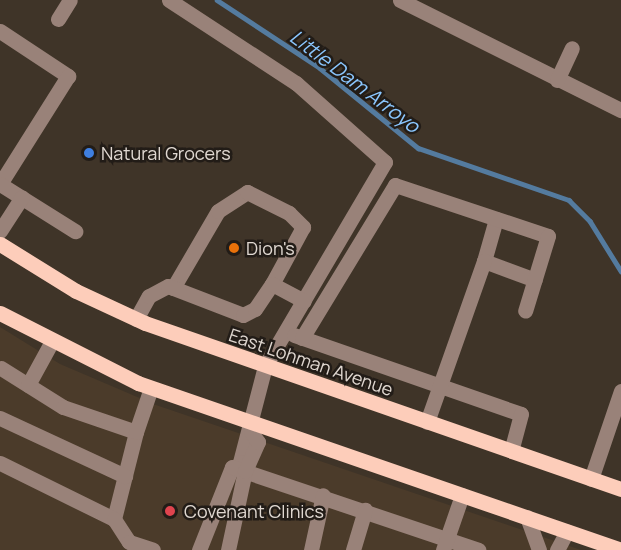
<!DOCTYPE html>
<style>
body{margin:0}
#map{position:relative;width:621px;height:550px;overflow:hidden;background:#3f3428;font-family:Manrope,sans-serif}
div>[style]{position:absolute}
.built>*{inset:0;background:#4b3b2a}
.stream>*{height:4.5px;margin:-2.25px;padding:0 2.25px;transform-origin:2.25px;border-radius:2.25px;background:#547b9f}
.minor>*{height:15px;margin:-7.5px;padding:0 7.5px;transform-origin:7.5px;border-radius:7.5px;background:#998279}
.major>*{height:15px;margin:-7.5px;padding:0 7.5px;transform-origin:7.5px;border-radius:7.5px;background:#fdcdba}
.dots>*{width:16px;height:16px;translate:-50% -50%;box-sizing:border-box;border:3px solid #221c17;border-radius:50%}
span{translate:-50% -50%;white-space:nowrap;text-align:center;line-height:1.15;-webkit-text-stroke:5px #221c17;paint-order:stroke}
.poi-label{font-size:18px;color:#e0d8d1}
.left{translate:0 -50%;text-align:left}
.street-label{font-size:18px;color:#e0d8d1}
.water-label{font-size:20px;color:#8bc7ff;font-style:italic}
</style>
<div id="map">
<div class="built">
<i style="clip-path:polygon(0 327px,60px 364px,156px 405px,581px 550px,0 550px)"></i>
</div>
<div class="stream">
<i style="left:217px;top:0;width:123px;rotate:33.4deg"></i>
<i style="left:320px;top:68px;width:127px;rotate:39.2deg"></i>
<i style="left:418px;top:148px;width:160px;rotate:19deg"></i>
<i style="left:569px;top:200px;width:30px;rotate:45deg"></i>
<i style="left:590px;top:221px;width:59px;rotate:58.2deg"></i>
</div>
<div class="minor">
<i style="left:169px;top:0;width:152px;rotate:33.2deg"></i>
<i style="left:296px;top:83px;width:119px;rotate:41.6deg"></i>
<i style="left:385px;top:162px;width:237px;rotate:120.5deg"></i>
<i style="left:265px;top:366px;width:99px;rotate:104.6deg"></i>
<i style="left:240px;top:462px;width:10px;rotate:61deg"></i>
<i style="left:400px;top:0;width:247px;rotate:26.5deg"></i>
<i style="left:58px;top:19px;width:22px;rotate:-58deg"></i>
<i style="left:0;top:31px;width:82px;rotate:33.5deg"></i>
<i style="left:68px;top:76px;width:128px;rotate:122.2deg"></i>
<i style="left:557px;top:80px;width:35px;rotate:-65deg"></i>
<i style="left:0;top:184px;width:89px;rotate:32.1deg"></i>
<i style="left:496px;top:219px;width:44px;rotate:105.9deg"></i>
<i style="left:484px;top:261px;width:54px;rotate:20.4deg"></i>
<i style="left:0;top:231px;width:40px;rotate:-57.1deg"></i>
<i style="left:173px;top:288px;width:89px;rotate:-59.7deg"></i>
<i style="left:218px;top:211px;width:35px;rotate:-33deg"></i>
<i style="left:247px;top:192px;width:47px;rotate:26.6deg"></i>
<i style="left:289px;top:213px;width:20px;rotate:45deg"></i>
<i style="left:303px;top:227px;width:65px;rotate:118.5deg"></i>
<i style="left:136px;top:319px;width:26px;rotate:-61deg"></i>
<i style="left:149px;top:296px;width:21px;rotate:-28deg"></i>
<i style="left:168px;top:286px;width:80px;rotate:21.1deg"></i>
<i style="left:243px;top:315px;width:13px;rotate:-27deg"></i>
<i style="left:255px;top:309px;width:30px;rotate:-56deg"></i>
<i style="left:272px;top:284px;width:36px;rotate:28deg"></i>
<i style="left:294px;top:335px;width:240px;rotate:19.2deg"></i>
<i style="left:521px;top:414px;width:38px;rotate:105deg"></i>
<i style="left:302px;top:338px;width:179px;rotate:-58.7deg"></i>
<i style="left:395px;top:185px;width:161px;rotate:18.4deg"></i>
<i style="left:548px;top:236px;width:78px;rotate:107deg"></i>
<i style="left:1px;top:368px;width:73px;rotate:32.2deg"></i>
<i style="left:63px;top:407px;width:77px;rotate:18.9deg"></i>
<i style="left:136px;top:432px;width:90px;rotate:104.2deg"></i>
<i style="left:28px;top:385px;width:48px;rotate:-61.3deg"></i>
<i style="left:0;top:418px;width:138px;rotate:24.9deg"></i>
<i style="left:427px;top:422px;width:171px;rotate:-70.5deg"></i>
<i style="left:136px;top:432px;width:46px;rotate:-71.2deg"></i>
<i style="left:0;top:463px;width:127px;rotate:26.2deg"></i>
<i style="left:114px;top:519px;width:27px;rotate:57deg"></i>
<i style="left:129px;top:542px;width:25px;rotate:18deg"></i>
<i style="left:591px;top:479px;width:93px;rotate:-71.2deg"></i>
<i style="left:527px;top:517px;width:35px;rotate:70deg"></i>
<i style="left:199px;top:550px;width:89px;rotate:-68.3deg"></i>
<i style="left:232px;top:467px;width:260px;rotate:18.6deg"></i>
<i style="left:228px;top:550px;width:81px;rotate:-77.9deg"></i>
<i style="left:245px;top:471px;width:32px;rotate:-66deg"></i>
<i style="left:258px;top:442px;width:12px;rotate:-125deg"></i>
<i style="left:311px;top:550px;width:56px;rotate:-77.7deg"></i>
<i style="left:353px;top:550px;width:42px;rotate:-73.3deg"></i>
<i style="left:443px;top:550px;width:58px;rotate:-70.9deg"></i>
<i style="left:557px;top:550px;width:21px;rotate:-62deg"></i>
</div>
<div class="major">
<i style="left:0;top:244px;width:89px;rotate:31.7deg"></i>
<i style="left:76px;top:291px;width:76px;rotate:24.9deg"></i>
<i style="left:145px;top:323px;width:504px;rotate:19.23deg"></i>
<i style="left:0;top:313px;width:155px;rotate:26.9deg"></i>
<i style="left:138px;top:383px;width:511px;rotate:19.07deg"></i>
</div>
<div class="dots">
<i style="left:89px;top:153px;background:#3f7fe0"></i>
<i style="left:234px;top:248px;background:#e8710a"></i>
<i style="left:170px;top:511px;background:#e0444e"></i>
</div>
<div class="poi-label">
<span class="left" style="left:101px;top:153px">Natural Grocers</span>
<span class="left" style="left:246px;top:248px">Dion's</span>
<span class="left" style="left:184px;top:511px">Covenant Clinics</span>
</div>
<div class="street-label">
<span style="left:311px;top:362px;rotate:19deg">East Lohman Avenue</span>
</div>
<div class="water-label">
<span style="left:355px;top:81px;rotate:37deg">Little Dam Arroyo</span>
</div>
</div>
